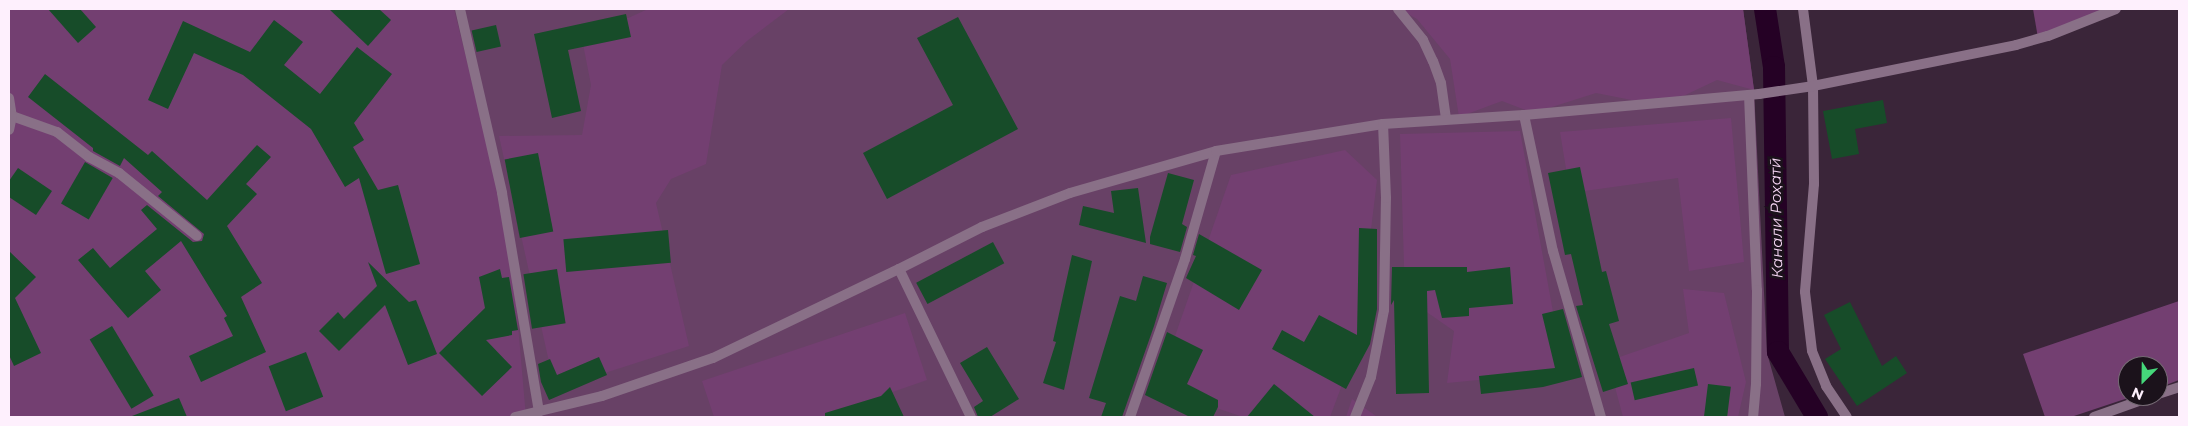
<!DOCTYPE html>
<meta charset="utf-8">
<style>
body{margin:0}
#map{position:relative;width:2188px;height:426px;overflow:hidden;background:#3a2539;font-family:Montserrat,sans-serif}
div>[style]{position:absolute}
.green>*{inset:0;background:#684166}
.forest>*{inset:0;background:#733f71}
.canal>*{height:22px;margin:-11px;padding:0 11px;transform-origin:11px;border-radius:11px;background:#250125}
.building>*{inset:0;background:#174c29;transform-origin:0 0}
.lane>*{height:10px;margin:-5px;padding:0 5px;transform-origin:5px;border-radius:5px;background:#897087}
.street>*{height:10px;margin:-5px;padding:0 5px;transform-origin:5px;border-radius:5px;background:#897087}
span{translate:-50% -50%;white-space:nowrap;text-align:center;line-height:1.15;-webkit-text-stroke:5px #1b121b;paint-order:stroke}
.water-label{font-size:15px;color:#f8d8f6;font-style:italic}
.frame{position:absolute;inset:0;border:10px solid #fef0fd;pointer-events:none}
.north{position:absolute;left:2118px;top:356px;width:50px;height:50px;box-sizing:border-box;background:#1b121b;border:1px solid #766b75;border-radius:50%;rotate:203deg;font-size:14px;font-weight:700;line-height:20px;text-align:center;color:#fef0fd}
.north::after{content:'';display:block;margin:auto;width:18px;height:22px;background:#45d77a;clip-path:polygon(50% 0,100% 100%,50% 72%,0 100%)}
</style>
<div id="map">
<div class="green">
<i style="clip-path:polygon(9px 9px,1743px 9px,1754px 90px,1767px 353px,1785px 417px,9px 417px)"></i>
</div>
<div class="forest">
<i style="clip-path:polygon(9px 9px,454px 9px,494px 170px,515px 291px,526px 417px,9px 417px)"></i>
<i style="clip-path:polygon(648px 9px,789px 9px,747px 41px,722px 65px,706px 164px,671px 179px,656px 203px,689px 346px,555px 389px,499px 136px,582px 135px,591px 85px,582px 39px)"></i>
<i style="clip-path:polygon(1399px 9px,1743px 9px,1754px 90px,1717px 80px,1662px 106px,1596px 93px,1533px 113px,1502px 101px,1459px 117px,1450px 59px,1417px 19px)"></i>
<i style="clip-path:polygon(2033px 9px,2112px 9px,2038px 38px)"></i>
<i style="clip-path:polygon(1731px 118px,1744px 262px,1689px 271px,1678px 178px,1570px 193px,1560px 132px)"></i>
<i style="clip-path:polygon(1520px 131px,1564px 372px,1447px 383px,1454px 331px,1405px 297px,1400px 134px)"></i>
<i style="clip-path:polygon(1345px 150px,1377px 180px,1357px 345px,1330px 417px,1243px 417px,1157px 388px,1231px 175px)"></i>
<i style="clip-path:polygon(1683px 289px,1724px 293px,1746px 382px,1738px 417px,1623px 417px,1608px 361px,1689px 333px)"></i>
<i style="clip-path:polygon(2179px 301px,2179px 380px,2158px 388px,2158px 366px,2128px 366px,2128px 396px,2134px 396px,2071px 417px,2045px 417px,2023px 354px)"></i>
<i style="clip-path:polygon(905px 313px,927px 380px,881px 396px,888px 417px,714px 417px,702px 381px)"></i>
<i style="clip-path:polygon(1352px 399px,1376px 416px,1376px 417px,1346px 417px)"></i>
</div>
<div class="canal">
<i style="left:1765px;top:9px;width:59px;rotate:81.2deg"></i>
<i style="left:1774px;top:67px;width:285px;rotate:89.2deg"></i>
<i style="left:1778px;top:352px;width:76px;rotate:59deg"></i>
</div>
<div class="building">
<i style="clip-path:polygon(48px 9px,80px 9px,96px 27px,78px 43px)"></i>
<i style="clip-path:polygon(329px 9px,379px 9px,391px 20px,368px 46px)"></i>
<i style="clip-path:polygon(626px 14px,631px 37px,568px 50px,581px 111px,552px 118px,534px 34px)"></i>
<i style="clip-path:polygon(958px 17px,1018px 129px,887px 199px,863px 153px,953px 105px,917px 38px)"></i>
<i style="clip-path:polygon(274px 20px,303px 42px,284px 65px,320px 94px,357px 47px,392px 74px,354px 123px,364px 140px,353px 147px,378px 190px,398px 185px,420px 264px,386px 274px,359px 178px,345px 187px,311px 129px,243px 75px,194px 53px,168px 109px,148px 100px,183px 21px,250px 52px)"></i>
<i style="left:496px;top:25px;width:22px;height:25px;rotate:77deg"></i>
<i style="clip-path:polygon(45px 74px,148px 155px,152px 151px,207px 200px,257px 145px,271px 157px,246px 184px,257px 194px,227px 226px,262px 283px,241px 297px,266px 352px,201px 382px,189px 356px,233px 336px,224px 318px,227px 316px,181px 241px,145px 271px,161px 290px,128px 318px,78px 260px,93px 248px,110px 268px,157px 229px,141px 210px,147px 205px,193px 242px,202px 241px,204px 234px,158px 196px,162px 192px,124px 158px,120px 166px,93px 151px,93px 148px,28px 97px)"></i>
<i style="clip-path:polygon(1883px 100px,1887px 123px,1855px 129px,1859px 154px,1832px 159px,1823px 111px)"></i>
<i style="left:538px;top:153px;width:80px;height:34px;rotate:79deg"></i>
<i style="left:85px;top:162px;width:32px;height:48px;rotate:30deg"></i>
<i style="clip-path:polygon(1580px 167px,1602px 272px,1606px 271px,1619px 321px,1609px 324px,1628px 384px,1603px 392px,1576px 306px,1583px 305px,1571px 254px,1565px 255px,1548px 173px)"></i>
<i style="clip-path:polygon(18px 168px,52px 191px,36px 215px,9px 197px,9px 181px)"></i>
<i style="clip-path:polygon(1168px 173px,1194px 180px,1182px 224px,1187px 227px,1180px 252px,1150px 244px,1150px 237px)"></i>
<i style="clip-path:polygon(1138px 188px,1146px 243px,1079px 225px,1083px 206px,1114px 213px,1111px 191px)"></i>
<i style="clip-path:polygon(1359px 228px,1377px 229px,1377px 309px,1370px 344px,1346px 389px,1272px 349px,1282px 330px,1304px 342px,1319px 315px,1357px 335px)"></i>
<i style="left:668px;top:230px;width:33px;height:105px;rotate:85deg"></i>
<i style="clip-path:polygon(1199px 234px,1262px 270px,1239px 310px,1186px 278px,1196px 256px,1193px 255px)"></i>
<i style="left:993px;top:242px;width:24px;height:87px;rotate:62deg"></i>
<i style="clip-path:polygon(9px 251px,36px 277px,15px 298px,41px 353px,14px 366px,9px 355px)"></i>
<i style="clip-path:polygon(1072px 255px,1092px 261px,1064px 390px,1043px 383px,1056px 342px,1053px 341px)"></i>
<i style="clip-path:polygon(368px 262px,409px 302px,416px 300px,437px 354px,408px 365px,385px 305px,339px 351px,319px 331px,338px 312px,344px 319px,377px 286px)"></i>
<i style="clip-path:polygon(1392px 267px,1467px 267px,1467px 272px,1510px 267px,1513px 304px,1469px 308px,1469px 316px,1442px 318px,1435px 290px,1427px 291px,1429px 393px,1396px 394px,1394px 300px,1391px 305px)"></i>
<i style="clip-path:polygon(500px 269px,502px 278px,509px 277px,518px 330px,512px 331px,512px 335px,486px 340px,512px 367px,482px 396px,439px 353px,485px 308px,479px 277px)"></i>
<i style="left:557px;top:269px;width:55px;height:34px;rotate:81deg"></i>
<i style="clip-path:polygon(1143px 276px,1167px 283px,1154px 326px,1122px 417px,1101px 417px,1106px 403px,1089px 398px,1120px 296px,1136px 301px)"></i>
<i style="clip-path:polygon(1850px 302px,1882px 366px,1896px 356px,1907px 373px,1857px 406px,1825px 359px,1841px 349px,1824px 315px)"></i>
<i style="clip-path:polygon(1563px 309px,1582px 377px,1543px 387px,1481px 394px,1479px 376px,1555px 368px,1542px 314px)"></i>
<i style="left:112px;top:326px;width:81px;height:26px;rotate:59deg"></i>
<i style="clip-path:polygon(1167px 332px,1203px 350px,1187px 384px,1218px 400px,1218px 407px,1213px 417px,1190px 417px,1145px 395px)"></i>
<i style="clip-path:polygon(987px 347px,1019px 399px,990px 417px,978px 417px,974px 407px,983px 401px,960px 363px)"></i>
<i style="left:306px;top:352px;width:48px;height:40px;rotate:69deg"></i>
<i style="clip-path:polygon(599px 357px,607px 375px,549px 400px,541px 382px,538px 364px,550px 359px,557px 375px)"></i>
<i style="left:1694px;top:368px;width:18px;height:65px;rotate:77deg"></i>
<i style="clip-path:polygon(1274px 384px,1315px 417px,1247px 417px)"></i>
<i style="left:1708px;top:384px;width:23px;height:33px;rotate:7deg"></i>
<i style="clip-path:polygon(890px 387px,904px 417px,825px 417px,825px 413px,881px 396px)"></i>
<i style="clip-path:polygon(179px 398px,187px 417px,133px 417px,132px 416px)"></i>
</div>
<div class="lane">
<i style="left:460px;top:9px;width:189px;rotate:77.1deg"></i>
<i style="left:502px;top:193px;width:222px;rotate:80.4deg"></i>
<i style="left:1749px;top:95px;width:195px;rotate:87.7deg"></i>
<i style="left:1757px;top:290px;width:94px;rotate:90.6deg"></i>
<i style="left:1756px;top:384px;width:33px;rotate:95deg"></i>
<i style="left:1524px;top:115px;width:139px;rotate:78deg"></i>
<i style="left:1553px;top:251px;width:173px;rotate:73.9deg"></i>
<i style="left:12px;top:116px;width:48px;rotate:19.6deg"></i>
<i style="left:57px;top:132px;width:41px;rotate:38deg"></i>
<i style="left:89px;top:157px;width:34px;rotate:28deg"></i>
<i style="left:119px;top:173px;width:100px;rotate:38.9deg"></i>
<i style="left:899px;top:269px;width:165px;rotate:64.1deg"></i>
<i style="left:2158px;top:394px;width:22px;rotate:-18deg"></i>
<i style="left:1130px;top:417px;width:167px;rotate:-70.8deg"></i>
<i style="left:1185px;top:259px;width:112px;rotate:-74deg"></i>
<i style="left:1355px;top:417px;width:43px;rotate:-68.2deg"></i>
<i style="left:1371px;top:377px;width:68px;rotate:-79deg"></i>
<i style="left:1384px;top:310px;width:112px;rotate:-89deg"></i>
<i style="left:1386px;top:198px;width:74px;rotate:-92.3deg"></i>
<i style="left:2094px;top:417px;width:63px;rotate:-19.6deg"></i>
</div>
<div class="street">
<i style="left:1398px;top:9px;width:40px;rotate:51deg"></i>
<i style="left:1423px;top:40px;width:23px;rotate:65deg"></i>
<i style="left:1433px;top:61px;width:23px;rotate:70deg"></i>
<i style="left:1441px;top:83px;width:35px;rotate:82deg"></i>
<i style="left:1803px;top:9px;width:78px;rotate:82.6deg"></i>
<i style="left:1813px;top:86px;width:98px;rotate:89.4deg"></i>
<i style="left:1814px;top:184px;width:108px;rotate:94.8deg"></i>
<i style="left:1805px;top:292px;width:59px;rotate:83.2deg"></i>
<i style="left:1812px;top:351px;width:38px;rotate:68deg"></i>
<i style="left:1826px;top:386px;width:37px;rotate:56deg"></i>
<i style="left:9px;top:98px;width:18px;rotate:81deg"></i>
<i style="left:12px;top:116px;width:14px;rotate:102deg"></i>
<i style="left:515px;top:417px;width:89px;rotate:-13.6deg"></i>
<i style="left:602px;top:396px;width:117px;rotate:-18.9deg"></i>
<i style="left:713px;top:358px;width:206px;rotate:-25.6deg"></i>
<i style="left:899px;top:269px;width:93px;rotate:-26.8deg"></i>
<i style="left:982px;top:227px;width:94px;rotate:-21.1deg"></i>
<i style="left:1070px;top:193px;width:152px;rotate:-16deg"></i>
<i style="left:1216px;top:151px;width:169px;rotate:-9.2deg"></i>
<i style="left:1383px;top:124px;width:141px;rotate:-3.7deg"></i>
<i style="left:1524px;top:115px;width:236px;rotate:-5.1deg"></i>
<i style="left:1759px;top:94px;width:55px;rotate:-8.4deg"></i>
<i style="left:1813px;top:86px;width:207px;rotate:-11.4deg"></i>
<i style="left:2016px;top:45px;width:33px;rotate:-16deg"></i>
<i style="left:2048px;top:36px;width:73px;rotate:-21.7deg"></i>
</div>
<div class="water-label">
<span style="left:1776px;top:218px;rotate:-91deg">Канали Роҳатӣ</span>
</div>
<div class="frame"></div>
<div class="north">N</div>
</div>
